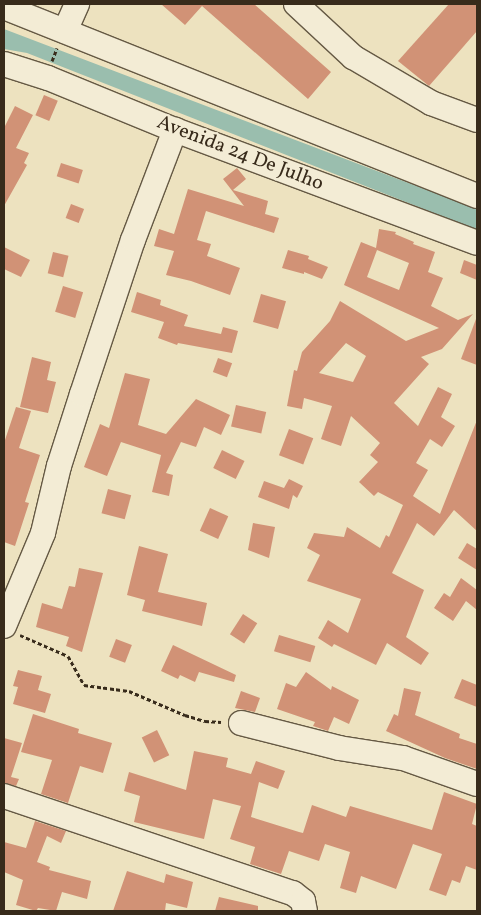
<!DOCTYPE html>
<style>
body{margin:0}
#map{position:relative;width:481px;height:915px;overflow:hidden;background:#ede2bf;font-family:Vollkorn,serif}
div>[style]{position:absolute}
.water>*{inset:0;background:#9abeae}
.building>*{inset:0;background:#d19276;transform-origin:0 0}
.path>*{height:3px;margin-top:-1.5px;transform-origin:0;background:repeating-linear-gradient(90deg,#382b1b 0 4px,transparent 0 6.5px)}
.roads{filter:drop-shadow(1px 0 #655944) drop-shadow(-1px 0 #655944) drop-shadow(0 1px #655944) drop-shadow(0 -1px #655944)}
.minor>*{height:24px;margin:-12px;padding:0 12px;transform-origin:12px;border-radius:12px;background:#f3ecd5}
span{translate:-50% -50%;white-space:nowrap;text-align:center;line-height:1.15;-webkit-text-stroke:4.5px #f3ecd5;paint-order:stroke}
.street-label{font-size:20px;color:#382b1b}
.frame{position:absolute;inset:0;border:5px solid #382b1b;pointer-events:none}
</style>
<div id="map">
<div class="water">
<i style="clip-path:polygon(4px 29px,477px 209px,477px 230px,27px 53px,4px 49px)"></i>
</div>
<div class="building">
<i style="clip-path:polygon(161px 4px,254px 4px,331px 72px,308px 99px,202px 6px,185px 25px)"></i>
<i style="clip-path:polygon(449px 4px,477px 4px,477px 31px,429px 86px,398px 61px)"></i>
<i style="left:44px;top:95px;width:15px;height:22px;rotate:23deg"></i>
<i style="clip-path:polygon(15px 106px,33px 115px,16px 148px,29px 153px,24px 163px,27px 165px,4px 206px,4px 128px)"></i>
<i style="left:61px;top:163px;width:23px;height:14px;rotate:18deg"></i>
<i style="clip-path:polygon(237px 168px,246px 179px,233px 190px,268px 201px,265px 214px,279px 218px,274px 233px,206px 211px,197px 240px,211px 244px,207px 256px,240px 268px,230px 295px,191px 281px,166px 275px,174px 251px,154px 246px,159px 229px,174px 234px,188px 189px,244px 206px,223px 179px)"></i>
<i style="left:71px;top:204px;width:14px;height:15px;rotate:21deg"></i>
<i style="clip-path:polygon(evenodd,379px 229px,396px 232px,395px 234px,414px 242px,413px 244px,435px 252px,428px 272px,443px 278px,431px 306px,458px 320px,473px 314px,442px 349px,421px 357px,429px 364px,394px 403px,418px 426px,438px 387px,452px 394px,441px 417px,455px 426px,442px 447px,430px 439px,416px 463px,428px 470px,413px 496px,440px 514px,477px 420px,477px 531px,454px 510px,434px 536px,417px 523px,392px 573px,424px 590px,406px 637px,429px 653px,421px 665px,387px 643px,376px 665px,334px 644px,332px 647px,318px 638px,328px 620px,348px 633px,361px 599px,307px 581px,320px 555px,307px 548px,314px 533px,344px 537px,347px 527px,380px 548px,386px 535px,389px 537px,403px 505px,378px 492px,374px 496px,359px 482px,378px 462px,370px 455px,380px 443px,351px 416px,341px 446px,321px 439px,332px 406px,304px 398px,302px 409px,287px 406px,294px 370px,297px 371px,302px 352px,330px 321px,340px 301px,406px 341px,439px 328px,344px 285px,361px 242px,376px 248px,379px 229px,377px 250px,409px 263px,399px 290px,367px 277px,377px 250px,379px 229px,346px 343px,366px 356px,353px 382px,319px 373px,346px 343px)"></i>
<i style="clip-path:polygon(4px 247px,30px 260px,21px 277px,4px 269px)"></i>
<i style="clip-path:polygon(288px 250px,309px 256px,308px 259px,328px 267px,322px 279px,304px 272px,304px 274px,282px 268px)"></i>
<i style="left:53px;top:252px;width:16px;height:22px;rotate:14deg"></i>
<i style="clip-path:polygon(464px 260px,477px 265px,477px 280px,460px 273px)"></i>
<i style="left:63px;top:286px;width:21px;height:27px;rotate:17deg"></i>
<i style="clip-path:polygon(137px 292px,161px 300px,160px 305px,188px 315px,184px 326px,221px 334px,223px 327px,238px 331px,232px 353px,178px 343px,177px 345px,158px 338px,164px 322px,131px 312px)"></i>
<i style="left:261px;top:294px;width:26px;height:29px;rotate:16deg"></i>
<i style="clip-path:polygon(476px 319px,477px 319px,477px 365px,461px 359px)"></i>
<i style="clip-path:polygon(32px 357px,51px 362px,47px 380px,56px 382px,48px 413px,20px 407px)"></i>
<i style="left:218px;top:358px;width:15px;height:15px;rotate:20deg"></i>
<i style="clip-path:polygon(125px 373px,150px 379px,138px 425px,166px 434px,196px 399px,230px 415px,221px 435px,204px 427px,196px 447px,181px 442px,166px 473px,173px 475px,169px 496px,152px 492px,161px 455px,121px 442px,107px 476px,84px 467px,100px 424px,109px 428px)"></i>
<i style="left:236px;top:405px;width:31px;height:22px;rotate:13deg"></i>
<i style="clip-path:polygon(16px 407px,31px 411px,19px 448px,40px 455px,25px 502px,29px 503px,15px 546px,4px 542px,4px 443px)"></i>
<i style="left:289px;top:429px;width:26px;height:28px;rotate:21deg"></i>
<i style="left:222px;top:450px;width:25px;height:20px;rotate:26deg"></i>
<i style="clip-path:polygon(289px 479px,303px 486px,297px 498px,293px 495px,289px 509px,258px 497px,264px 481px,284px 488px)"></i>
<i style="left:108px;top:489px;width:24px;height:25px;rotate:15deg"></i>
<i style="left:210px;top:508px;width:20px;height:25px;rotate:24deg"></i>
<i style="clip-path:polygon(253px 523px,275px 527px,269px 558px,248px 550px)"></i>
<i style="clip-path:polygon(467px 543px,477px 549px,477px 570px,458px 558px)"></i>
<i style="clip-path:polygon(139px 546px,168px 554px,158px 592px,207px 603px,202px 626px,142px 611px,145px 600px,127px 595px)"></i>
<i style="clip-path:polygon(79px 568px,103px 573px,82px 652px,66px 646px,69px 637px,36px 627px,42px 603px,62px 609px,69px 586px,75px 587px)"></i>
<i style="clip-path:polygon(461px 578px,477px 590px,477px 610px,466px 601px,453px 621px,434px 608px,444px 593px,450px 597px)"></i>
<i style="left:243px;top:614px;width:17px;height:24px;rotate:33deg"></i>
<i style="left:279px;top:635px;width:38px;height:17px;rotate:17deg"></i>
<i style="left:116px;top:639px;width:17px;height:19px;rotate:21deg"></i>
<i style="clip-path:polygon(173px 645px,236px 675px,234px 682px,199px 672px,195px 682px,180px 675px,178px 679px,161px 671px)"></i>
<i style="clip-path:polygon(18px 670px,42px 676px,38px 690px,51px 694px,45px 713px,13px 704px,18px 687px,13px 686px)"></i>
<i style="clip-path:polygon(306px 672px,331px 690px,332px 686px,359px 700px,349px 724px,334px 717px,328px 731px,313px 726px,315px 722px,277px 709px,286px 683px,296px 687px)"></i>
<i style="clip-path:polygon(462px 679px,477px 685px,477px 707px,454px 698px)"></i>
<i style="clip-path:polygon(404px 688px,421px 692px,415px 715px,460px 734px,459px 738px,477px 744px,477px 769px,445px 758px,386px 731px,394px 714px,398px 716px)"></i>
<i style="clip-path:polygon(241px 691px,260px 698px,255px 712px,235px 708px)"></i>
<i style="clip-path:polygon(33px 714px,79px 729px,78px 733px,112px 743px,103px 773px,80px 766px,68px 803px,41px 794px,52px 760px,21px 752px)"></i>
<i style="left:157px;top:730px;width:28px;height:17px;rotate:64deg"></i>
<i style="clip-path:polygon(4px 738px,22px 743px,11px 777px,19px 779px,16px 786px,4px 783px)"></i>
<i style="clip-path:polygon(194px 751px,228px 758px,226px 767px,251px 774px,256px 761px,285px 771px,278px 789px,259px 782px,251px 817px,299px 832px,303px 833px,312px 805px,346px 817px,350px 806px,432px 830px,444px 792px,477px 804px,472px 824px,477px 826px,477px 870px,466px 866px,460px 883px,452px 880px,446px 896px,429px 890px,442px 854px,413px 844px,396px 889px,361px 876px,356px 893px,340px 888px,350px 852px,325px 844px,319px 861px,289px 851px,281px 874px,250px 864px,255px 847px,230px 839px,241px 806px,213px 799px,204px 839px,134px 822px,140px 796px,124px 791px,129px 772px,186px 790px)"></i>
<i style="clip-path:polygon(35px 821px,66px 831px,61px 843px,47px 836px,37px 862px,50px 867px,49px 870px,91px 881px,87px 899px,62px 892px,56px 911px,38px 908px,36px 911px,16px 905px,23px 880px,4px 872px,4px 842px,26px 848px)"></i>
<i style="clip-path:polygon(127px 871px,164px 883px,166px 874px,193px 882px,187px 908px,166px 903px,165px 911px,113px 911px)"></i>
<i style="clip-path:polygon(219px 897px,258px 906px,258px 911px,215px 911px)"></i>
</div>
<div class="path">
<i style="left:52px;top:61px;width:14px;rotate:-69deg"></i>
<i style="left:20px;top:635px;width:52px;rotate:23.6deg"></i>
<i style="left:68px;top:656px;width:33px;rotate:61deg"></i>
<i style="left:84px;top:685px;width:45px;rotate:7.6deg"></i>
<i style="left:129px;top:691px;width:61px;rotate:23.2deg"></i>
<i style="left:185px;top:715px;width:21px;rotate:17deg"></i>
<i style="left:205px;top:721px;width:16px;rotate:4deg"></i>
</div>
<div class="roads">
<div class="minor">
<i style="left:296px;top:4px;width:78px;rotate:42.9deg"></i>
<i style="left:353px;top:57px;width:91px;rotate:30.5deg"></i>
<i style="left:431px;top:103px;width:49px;rotate:20.3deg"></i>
<i style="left:4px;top:7px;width:509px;rotate:21.78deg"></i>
<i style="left:65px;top:31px;width:30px;rotate:-66deg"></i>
<i style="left:4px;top:64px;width:46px;rotate:17.7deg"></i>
<i style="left:48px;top:78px;width:137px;rotate:22.3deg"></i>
<i style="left:175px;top:130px;width:322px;rotate:20.5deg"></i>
<i style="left:4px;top:626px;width:101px;rotate:-67.2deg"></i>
<i style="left:43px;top:533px;width:69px;rotate:-76.6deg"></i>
<i style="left:59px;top:466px;width:76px;rotate:-72.3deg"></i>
<i style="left:82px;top:394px;width:162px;rotate:-71.7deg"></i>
<i style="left:133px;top:240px;width:118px;rotate:-69.1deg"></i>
<i style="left:241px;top:723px;width:101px;rotate:14.3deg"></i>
<i style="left:339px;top:748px;width:65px;rotate:8.9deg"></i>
<i style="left:403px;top:758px;width:78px;rotate:19.4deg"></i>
<i style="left:4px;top:796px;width:305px;rotate:18.6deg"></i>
<i style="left:293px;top:893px;width:13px;rotate:39deg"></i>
<i style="left:303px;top:901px;width:10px;rotate:79deg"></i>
</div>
</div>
<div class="street-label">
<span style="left:240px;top:154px;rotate:21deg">Avenida 24 De Julho</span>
</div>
<div class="frame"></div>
</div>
